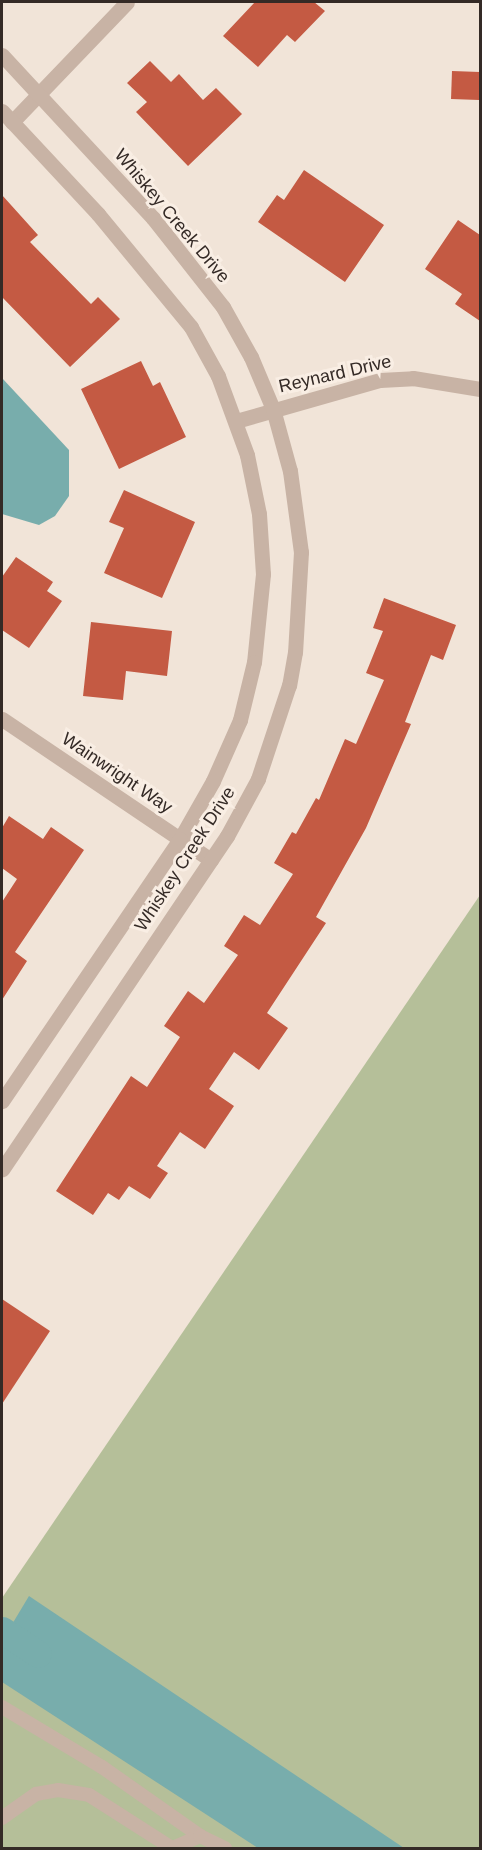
<!DOCTYPE html>
<style>
body{margin:0}
#map{position:relative;width:482px;height:1850px;overflow:hidden;background:#f1e4d8;font-family:Arial,sans-serif}
div>[style]{position:absolute}
.green>*{inset:0;background:#b5bf99}
.water>*{inset:0;background:#78adac}
.canal>*{height:27px;margin:-13.5px;padding:0 13.5px;transform-origin:13.5px;border-radius:13.5px;background:#78adac}
.building>*{inset:0;background:#c45a43;transform-origin:0 0}
.service>*{height:14px;margin:-7px;padding:0 7px;transform-origin:7px;border-radius:7px;background:#c8b3a5}
.minor>*{height:15px;margin:-7.5px;padding:0 7.5px;transform-origin:7.5px;border-radius:7.5px;background:#c8b3a5}
.tertiary>*{height:15px;margin:-7.5px;padding:0 7.5px;transform-origin:7.5px;border-radius:7.5px;background:#c8b3a5}
span{translate:-50% -50%;white-space:nowrap;text-align:center;line-height:1.15;-webkit-text-stroke:6px #f9eee4;paint-order:stroke}
.street-label{font-size:18px;color:#342a26}
.frame{position:absolute;inset:0;border:3px solid #342a26;pointer-events:none}
</style>
<div id="map">
<div class="green">
<i style="clip-path:polygon(480px 895px,480px 1848px,2px 1848px,2px 1598px)"></i>
</div>
<div class="water">
<i style="clip-path:polygon(2px 378px,69px 450px,69px 496px,55px 516px,39px 525px,2px 514px)"></i>
<i style="clip-path:polygon(29px 1596px,404px 1848px,258px 1848px,2px 1682px,2px 1641px)"></i>
</div>
<div class="canal">
<i style="left:2px;top:1630px;width:43px;rotate:33.7deg"></i>
</div>
<div class="building">
<i style="clip-path:polygon(255px 2px,314px 2px,325px 11px,295px 42px,287px 35px,258px 67px,223px 36px)"></i>
<i style="clip-path:polygon(150px 61px,171px 82px,179px 74px,203px 100px,216px 88px,242px 114px,188px 166px,136px 112px,147px 102px,127px 83px)"></i>
<i style="left:452px;top:71px;width:28px;height:28px;rotate:2deg"></i>
<i style="clip-path:polygon(304px 170px,384px 225px,345px 282px,258px 222px,277px 195px,284px 200px)"></i>
<i style="clip-path:polygon(2px 195px,38px 235px,30px 242px,91px 304px,98px 297px,120px 319px,70px 367px,2px 297px)"></i>
<i style="clip-path:polygon(458px 220px,480px 235px,480px 321px,455px 304px,462px 294px,425px 269px)"></i>
<i style="clip-path:polygon(141px 361px,153px 386px,160px 382px,186px 437px,119px 469px,81px 389px)"></i>
<i style="clip-path:polygon(124px 490px,195px 522px,162px 598px,104px 573px,124px 528px,109px 522px)"></i>
<i style="clip-path:polygon(16px 557px,53px 582px,47px 591px,62px 601px,29px 648px,2px 630px,2px 577px)"></i>
<i style="clip-path:polygon(384px 598px,456px 625px,443px 660px,431px 655px,405px 722px,411px 724px,366px 828px,316px 917px,326px 923px,267px 1013px,288px 1028px,259px 1070px,234px 1052px,209px 1089px,234px 1106px,205px 1149px,180px 1132px,157px 1166px,168px 1173px,150px 1199px,129px 1186px,119px 1200px,108px 1193px,93px 1215px,56px 1191px,131px 1076px,147px 1087px,180px 1037px,164px 1026px,188px 991px,204px 1003px,238px 955px,224px 946px,244px 915px,260px 925px,293px 874px,274px 863px,292px 832px,296px 834px,316px 798px,319px 800px,345px 739px,356px 744px,384px 680px,366px 673px,383px 631px,373px 628px)"></i>
<i style="clip-path:polygon(91px 622px,172px 631px,167px 676px,126px 671px,123px 700px,83px 696px)"></i>
<i style="clip-path:polygon(9px 816px,43px 839px,51px 827px,84px 850px,15px 952px,27px 961px,2px 1000px,2px 902px,17px 879px,2px 868px,2px 828px)"></i>
<i style="clip-path:polygon(2px 1299px,50px 1331px,2px 1404px)"></i>
</div>
<div class="service">
<i style="left:2px;top:1707px;width:117px;rotate:31deg"></i>
<i style="left:102px;top:1767px;width:120px;rotate:35.1deg"></i>
<i style="left:2px;top:1818px;width:42px;rotate:-35.2deg"></i>
<i style="left:36px;top:1794px;width:22px;rotate:-10deg"></i>
<i style="left:58px;top:1790px;width:31px;rotate:9deg"></i>
<i style="left:89px;top:1795px;width:98px;rotate:32.6deg"></i>
<i style="left:173px;top:1848px;width:30px;rotate:-24deg"></i>
<i style="left:200px;top:1836px;width:28px;rotate:26deg"></i>
</div>
<div class="minor">
<i style="left:12px;top:122px;width:166px;rotate:-46.2deg"></i>
<i style="left:236px;top:421px;width:150px;rotate:-15.9deg"></i>
<i style="left:380px;top:380px;width:33px;rotate:-3deg"></i>
<i style="left:413px;top:378px;width:68px;rotate:9.3deg"></i>
<i style="left:2px;top:719px;width:252px;rotate:34deg"></i>
</div>
<div class="tertiary">
<i style="left:2px;top:55px;width:222px;rotate:47.2deg"></i>
<i style="left:153px;top:218px;width:113px;rotate:51.8deg"></i>
<i style="left:223px;top:307px;width:57px;rotate:60.8deg"></i>
<i style="left:251px;top:357px;width:56px;rotate:67.1deg"></i>
<i style="left:273px;top:409px;width:64px;rotate:74.7deg"></i>
<i style="left:290px;top:471px;width:82px;rotate:82.3deg"></i>
<i style="left:301px;top:552px;width:100px;rotate:93.4deg"></i>
<i style="left:295px;top:652px;width:34px;rotate:100deg"></i>
<i style="left:289px;top:685px;width:99px;rotate:108.3deg"></i>
<i style="left:258px;top:779px;width:65px;rotate:118.5deg"></i>
<i style="left:227px;top:836px;width:402px;rotate:124deg"></i>
<i style="left:2px;top:111px;width:141px;rotate:47deg"></i>
<i style="left:98px;top:214px;width:146px;rotate:50.5deg"></i>
<i style="left:191px;top:327px;width:56px;rotate:61.1deg"></i>
<i style="left:218px;top:376px;width:84px;rotate:69.8deg"></i>
<i style="left:247px;top:455px;width:60px;rotate:78.5deg"></i>
<i style="left:259px;top:514px;width:60px;rotate:86.2deg"></i>
<i style="left:263px;top:574px;width:88px;rotate:95.8deg"></i>
<i style="left:254px;top:662px;width:60px;rotate:103.6deg"></i>
<i style="left:240px;top:720px;width:67px;rotate:113.9deg"></i>
<i style="left:213px;top:781px;width:67px;rotate:119.6deg"></i>
<i style="left:180px;top:839px;width:317px;rotate:124.2deg"></i>
</div>
<div class="street-label">
<span style="left:172px;top:216px;rotate:50deg">Whiskey Creek Drive</span>
<span style="left:335px;top:374px;rotate:-13deg">Reynard Drive</span>
<span style="left:117px;top:773px;rotate:34deg">Wainwright Way</span>
<span style="left:185px;top:859px;rotate:-57deg">Whiskey Creek Drive</span>
</div>
<div class="frame"></div>
</div>
